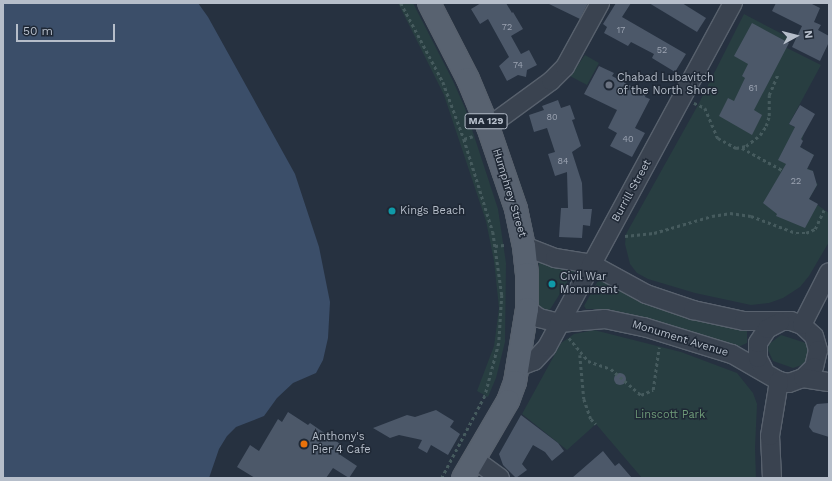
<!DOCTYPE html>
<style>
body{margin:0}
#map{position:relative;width:832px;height:481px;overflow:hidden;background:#263140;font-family:"Work Sans",sans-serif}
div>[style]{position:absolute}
.green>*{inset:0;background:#283e41}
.water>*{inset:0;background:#3b4e69}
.building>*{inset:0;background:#4c5869}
.round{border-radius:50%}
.path>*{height:2.5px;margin-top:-1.25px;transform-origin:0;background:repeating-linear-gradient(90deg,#465b5e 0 3px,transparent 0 6px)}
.roads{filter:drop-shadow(1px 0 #58616d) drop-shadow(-1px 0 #58616d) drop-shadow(0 1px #58616d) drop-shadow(0 -1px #58616d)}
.minor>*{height:18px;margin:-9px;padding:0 9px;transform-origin:9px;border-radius:9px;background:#3a4350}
.major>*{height:22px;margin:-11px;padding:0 11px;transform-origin:11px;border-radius:11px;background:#586270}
.dots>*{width:11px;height:11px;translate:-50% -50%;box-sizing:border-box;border:2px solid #1f2835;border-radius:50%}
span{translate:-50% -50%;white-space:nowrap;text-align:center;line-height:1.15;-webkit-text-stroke:3px #1f2835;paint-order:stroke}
.number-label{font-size:9px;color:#9ca4b2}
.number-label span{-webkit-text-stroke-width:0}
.shield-label span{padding:1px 3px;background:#1f2835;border:1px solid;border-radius:3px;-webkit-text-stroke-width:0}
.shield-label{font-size:10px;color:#b6beca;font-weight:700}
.poi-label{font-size:11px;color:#b6beca}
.left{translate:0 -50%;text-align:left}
.street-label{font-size:11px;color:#b6beca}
.park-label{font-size:11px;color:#6e9b78}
.frame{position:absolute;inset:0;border:4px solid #b6beca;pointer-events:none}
.north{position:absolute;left:776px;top:16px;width:40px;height:40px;-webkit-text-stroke:3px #1f2835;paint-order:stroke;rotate:83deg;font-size:11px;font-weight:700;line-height:16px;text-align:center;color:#b6beca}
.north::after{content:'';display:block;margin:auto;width:14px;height:18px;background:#b6beca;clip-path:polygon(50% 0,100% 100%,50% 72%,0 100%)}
.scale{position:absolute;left:16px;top:24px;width:99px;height:18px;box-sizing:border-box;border:2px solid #b6beca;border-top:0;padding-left:5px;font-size:12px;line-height:14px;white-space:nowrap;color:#b6beca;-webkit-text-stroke:3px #1f2835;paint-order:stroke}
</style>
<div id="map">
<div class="green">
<i style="clip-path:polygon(398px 3px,413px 3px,453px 81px,465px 108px,498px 209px,506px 263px,505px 342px,496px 378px,488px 397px,477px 391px,494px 346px,499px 308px,494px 261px,486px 221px,444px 95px)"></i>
<i style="clip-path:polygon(744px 14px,788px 37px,783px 46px,821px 65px,789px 124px,804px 133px,800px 147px,814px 155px,807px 168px,813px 171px,814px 182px,818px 184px,809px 199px,829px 213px,829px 242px,809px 276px,800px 287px,783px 298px,769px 303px,751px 305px,695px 293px,648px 279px,637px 273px,630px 264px,625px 244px,626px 234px,698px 105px)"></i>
<i style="clip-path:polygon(585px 55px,599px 63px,587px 85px,570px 76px)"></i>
<i style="clip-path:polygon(539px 260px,575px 270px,549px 311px,540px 309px,538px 305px)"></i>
<i style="clip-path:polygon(600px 277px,743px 327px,747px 331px,747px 343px,736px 348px,650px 321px,607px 309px,586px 309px,584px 306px)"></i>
<i style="clip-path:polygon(594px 330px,681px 352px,737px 373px,753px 393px,757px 404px,755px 448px,756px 478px,642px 478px,596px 424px,567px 450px,522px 414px,561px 343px,574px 334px)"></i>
<i style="clip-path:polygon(781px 335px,806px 343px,809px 353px,805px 364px,793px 368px,773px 361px,768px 350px,769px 344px)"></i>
</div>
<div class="water">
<i style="clip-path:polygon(3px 3px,198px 3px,208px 17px,295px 174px,319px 247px,330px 302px,328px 338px,323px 360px,316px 373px,293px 383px,277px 398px,264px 416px,236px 427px,227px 436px,219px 449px,209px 478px,3px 478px)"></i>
</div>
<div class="building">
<i style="clip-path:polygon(481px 3px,506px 3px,512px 13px,513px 12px,523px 29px,511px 36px,521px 54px,529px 50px,537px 65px,527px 70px,526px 77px,518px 75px,507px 81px,499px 66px,509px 57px,488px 19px,480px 24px,471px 9px)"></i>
<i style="clip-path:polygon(547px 3px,588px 3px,580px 19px)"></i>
<i style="clip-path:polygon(616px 3px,631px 3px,622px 17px,686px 54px,675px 72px,652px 58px,654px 54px,631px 42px,628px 46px,604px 33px,607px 27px,603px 24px)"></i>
<i style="clip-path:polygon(649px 3px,682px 3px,706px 18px,697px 32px)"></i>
<i style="clip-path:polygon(776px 3px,810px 3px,820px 8px,814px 22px,821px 25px,818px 30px,829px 36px,829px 42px,820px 61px,792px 47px,802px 26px,772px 11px)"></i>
<i style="clip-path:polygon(752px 23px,789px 43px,754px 110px,762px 115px,752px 135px,719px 116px,728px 98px,734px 101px,745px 78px,742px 76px,748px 64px,734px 56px)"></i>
<i style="clip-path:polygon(599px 66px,614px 73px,612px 76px,646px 94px,645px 97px,650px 99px,635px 128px,645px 133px,632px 157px,610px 146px,617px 133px,608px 128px,617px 110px,584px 94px)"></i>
<i style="clip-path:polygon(558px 100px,561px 108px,570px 105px,575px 119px,572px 120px,581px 146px,572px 152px,582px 183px,583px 209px,592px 209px,590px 226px,583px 225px,582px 238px,559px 237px,561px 208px,568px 208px,567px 172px,555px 176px,548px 154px,555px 152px,547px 128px,534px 132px,529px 115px,544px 110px,542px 106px)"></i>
<i style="clip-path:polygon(800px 105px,815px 114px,801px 139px,803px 141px,800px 147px,814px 155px,807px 169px,813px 171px,817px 185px,809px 199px,818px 204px,805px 228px,776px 216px,777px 214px,763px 203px,786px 164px,778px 160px,795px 127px,789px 124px)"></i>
<i class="round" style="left:614px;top:373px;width:12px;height:12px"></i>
<i style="clip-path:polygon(829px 403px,829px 437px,813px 432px,809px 427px,814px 407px,817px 404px)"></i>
<i style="clip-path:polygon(436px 410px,454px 421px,450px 427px,460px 434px,448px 455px,431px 445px,427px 453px,418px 448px,422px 440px,399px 435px,390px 438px,373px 428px,407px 415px,415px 417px)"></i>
<i style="clip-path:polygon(288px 412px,308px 425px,310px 423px,343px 446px,339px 454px,357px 466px,349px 478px,333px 468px,326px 478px,255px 478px,237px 467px,250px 445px,259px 451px,278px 419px,282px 422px)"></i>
<i style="clip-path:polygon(521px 415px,558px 443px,564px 451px,552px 461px,545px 452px,533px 445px,522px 464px,527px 470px,516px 478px,503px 465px,499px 454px)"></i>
<i style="clip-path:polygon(603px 451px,615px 466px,619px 463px,632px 478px,572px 478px)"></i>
</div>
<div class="path">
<i style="left:401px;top:3px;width:89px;rotate:62deg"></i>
<i style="left:443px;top:82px;width:61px;rotate:69.8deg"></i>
<i style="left:464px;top:139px;width:97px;rotate:72.7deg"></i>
<i style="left:493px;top:232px;width:64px;rotate:81.9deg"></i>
<i style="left:502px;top:295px;width:48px;rotate:93.6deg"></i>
<i style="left:499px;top:343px;width:55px;rotate:104.8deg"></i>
<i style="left:485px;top:396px;width:93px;rotate:117.7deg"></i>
<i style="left:694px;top:103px;width:12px;rotate:24deg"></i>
<i style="left:705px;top:108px;width:33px;rotate:67deg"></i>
<i style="left:718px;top:138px;width:21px;rotate:29deg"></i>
<i style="left:736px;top:148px;width:10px;rotate:-11deg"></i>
<i style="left:746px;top:146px;width:18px;rotate:-38deg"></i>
<i style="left:760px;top:135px;width:11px;rotate:-56deg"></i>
<i style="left:766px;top:126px;width:10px;rotate:-73deg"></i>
<i style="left:769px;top:116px;width:21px;rotate:-90deg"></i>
<i style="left:769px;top:95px;width:23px;rotate:-67deg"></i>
<i style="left:464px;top:139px;width:9px;rotate:-18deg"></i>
<i style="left:742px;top:148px;width:46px;rotate:28.8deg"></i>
<i style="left:625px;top:236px;width:29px;rotate:-6deg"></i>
<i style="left:654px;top:233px;width:60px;rotate:-16.3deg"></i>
<i style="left:712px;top:216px;width:18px;rotate:-9deg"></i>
<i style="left:730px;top:213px;width:21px;rotate:8deg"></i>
<i style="left:751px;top:216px;width:48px;rotate:20.7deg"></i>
<i style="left:796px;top:233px;width:10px"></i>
<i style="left:806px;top:233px;width:10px;rotate:-24deg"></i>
<i style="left:815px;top:229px;width:21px;rotate:-65deg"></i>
<i style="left:495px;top:246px;width:9px;rotate:-6deg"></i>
<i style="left:569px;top:338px;width:30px;rotate:50deg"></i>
<i style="left:588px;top:361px;width:24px;rotate:19deg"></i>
<i style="left:611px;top:369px;width:40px;rotate:41deg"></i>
<i style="left:641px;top:395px;width:13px;rotate:-23deg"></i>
<i style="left:653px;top:390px;width:43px;rotate:-82.1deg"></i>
<i style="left:580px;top:355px;width:44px;rotate:84.8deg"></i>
<i style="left:584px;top:399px;width:21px;rotate:71deg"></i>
<i style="left:591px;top:419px;width:7px;rotate:45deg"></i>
</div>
<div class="roads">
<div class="minor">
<i style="left:488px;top:127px;width:78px;rotate:-36.1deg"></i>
<i style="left:551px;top:81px;width:20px;rotate:-45deg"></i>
<i style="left:565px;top:67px;width:73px;rotate:-61.3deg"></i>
<i style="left:524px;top:246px;width:33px;rotate:21deg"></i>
<i style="left:555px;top:258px;width:36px;rotate:9deg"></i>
<i style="left:591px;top:264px;width:63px;rotate:28.6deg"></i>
<i style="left:646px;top:294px;width:50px;rotate:18.8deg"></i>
<i style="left:693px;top:310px;width:52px;rotate:12.2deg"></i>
<i style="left:744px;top:321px;width:47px"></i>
<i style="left:791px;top:321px;width:12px;rotate:20deg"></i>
<i style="left:802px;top:325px;width:16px;rotate:43deg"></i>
<i style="left:814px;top:336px;width:15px;rotate:74deg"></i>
<i style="left:818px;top:350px;width:17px;rotate:103deg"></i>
<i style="left:814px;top:367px;width:16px;rotate:135deg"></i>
<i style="left:527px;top:309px;width:15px;rotate:37deg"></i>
<i style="left:539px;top:318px;width:21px;rotate:14deg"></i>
<i style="left:559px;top:323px;width:46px;rotate:-5deg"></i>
<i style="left:605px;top:319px;width:40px;rotate:12deg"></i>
<i style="left:644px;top:327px;width:92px;rotate:17.1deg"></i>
<i style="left:732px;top:354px;width:54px;rotate:29.9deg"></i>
<i style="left:779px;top:381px;width:10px;rotate:11deg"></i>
<i style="left:789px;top:383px;width:15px;rotate:-20deg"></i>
<i style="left:803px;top:378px;width:26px;rotate:9deg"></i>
<i style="left:802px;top:325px;width:59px;rotate:-63deg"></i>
<i style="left:518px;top:367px;width:17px;rotate:-21deg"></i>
<i style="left:534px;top:361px;width:19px;rotate:-47deg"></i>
<i style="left:547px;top:347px;width:391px;rotate:-61.6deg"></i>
<i style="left:765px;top:372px;width:16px;rotate:-117deg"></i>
<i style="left:758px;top:358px;width:15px;rotate:-90deg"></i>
<i style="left:758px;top:343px;width:17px;rotate:-57deg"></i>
<i style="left:767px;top:329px;width:15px;rotate:-28deg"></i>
<i style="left:474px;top:459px;width:32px;rotate:36deg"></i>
<i style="left:772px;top:478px;width:42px;rotate:-92.7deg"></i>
<i style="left:770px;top:436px;width:56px;rotate:-80.7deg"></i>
</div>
<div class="major">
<i style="left:429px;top:3px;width:85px;rotate:62.8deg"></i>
<i style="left:468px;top:79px;width:52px;rotate:67.4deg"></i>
<i style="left:488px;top:127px;width:87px;rotate:71.1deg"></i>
<i style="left:516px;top:209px;width:38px;rotate:78deg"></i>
<i style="left:524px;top:246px;width:28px;rotate:84deg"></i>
<i style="left:527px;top:274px;width:35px;rotate:90deg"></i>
<i style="left:527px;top:309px;width:74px;rotate:99.3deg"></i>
<i style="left:515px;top:382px;width:20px;rotate:110deg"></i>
<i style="left:508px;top:401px;width:89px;rotate:120.3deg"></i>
</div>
</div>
<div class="dots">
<i style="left:609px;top:85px;background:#6b7280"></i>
<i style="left:392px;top:211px;background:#0f9aa8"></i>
<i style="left:552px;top:284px;background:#0f9aa8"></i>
<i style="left:304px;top:444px;background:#e8710a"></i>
</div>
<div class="number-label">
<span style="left:507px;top:27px">72</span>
<span style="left:621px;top:30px">17</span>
<span style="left:662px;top:50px">52</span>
<span style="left:518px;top:65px">74</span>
<span style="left:753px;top:88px">61</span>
<span style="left:552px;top:117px">80</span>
<span style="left:628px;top:139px">40</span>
<span style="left:563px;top:161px">84</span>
<span style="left:796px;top:181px">22</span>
</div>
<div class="shield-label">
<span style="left:486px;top:121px">MA 129</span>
</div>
<div class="poi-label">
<span class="left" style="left:617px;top:85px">Chabad Lubavitch<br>of the North Shore</span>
<span class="left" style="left:400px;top:211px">Kings Beach</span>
<span class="left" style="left:560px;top:284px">Civil War<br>Monument</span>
<span class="left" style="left:312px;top:444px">Anthony's<br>Pier 4 Cafe</span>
</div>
<div class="street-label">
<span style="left:632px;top:191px;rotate:-61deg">Burrill Street</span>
<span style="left:509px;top:193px;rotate:73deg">Humphrey Street</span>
<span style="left:680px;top:339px;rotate:17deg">Monument Avenue</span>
</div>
<div class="park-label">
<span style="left:670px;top:415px">Linscott Park</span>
</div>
<div class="frame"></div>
<div class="north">N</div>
<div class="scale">50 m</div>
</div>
